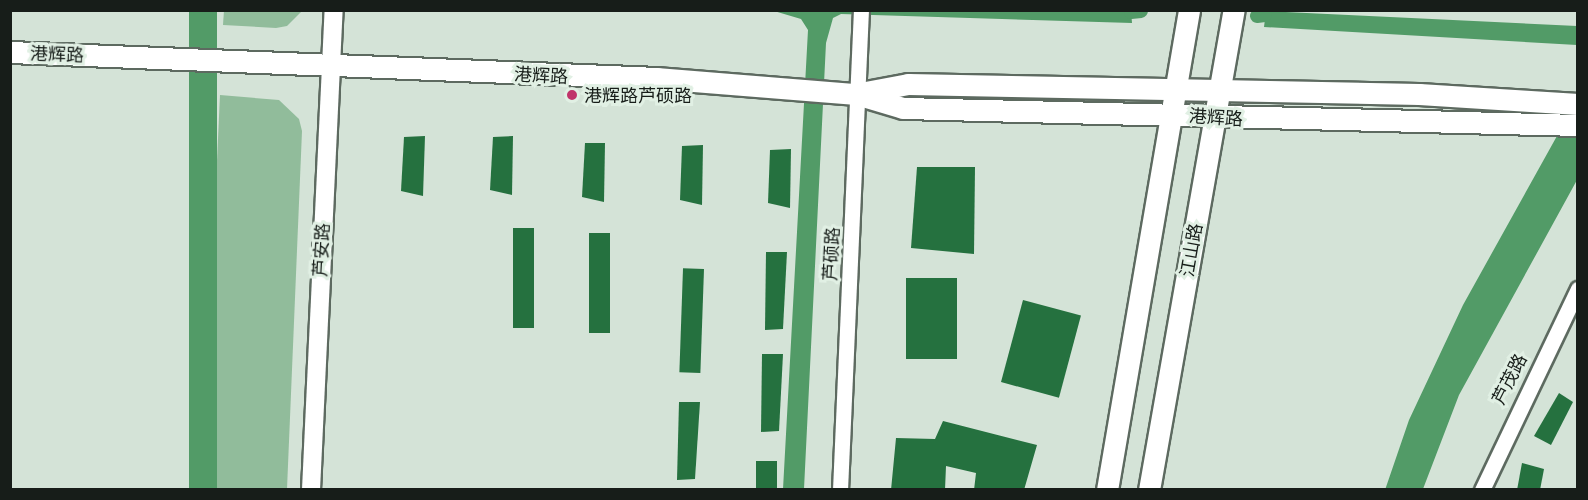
<!DOCTYPE html>
<meta charset="utf-8">
<style>
body{margin:0}
#map{position:relative;width:1588px;height:500px;overflow:hidden;background:#d4e3d7;font-family:"Golos Text","Noto Sans SC",sans-serif}
div>[style]{position:absolute}
.green>*{inset:0;background:#91bc9b}
.water>*{inset:0;background:#529b67;transform-origin:0 0}
.canal>*{height:14px;margin:-7px;padding:0 7px;transform-origin:7px;border-radius:7px;background:#529b67}
.building>*{inset:0;background:#25713f;transform-origin:0 0}
.roads{filter:drop-shadow(2px 0 #5d6a60) drop-shadow(-2px 0 #5d6a60) drop-shadow(0 2px #5d6a60) drop-shadow(0 -2px #5d6a60)}
.minor>*{height:15px;margin:-7.5px;padding:0 7.5px;transform-origin:7.5px;border-radius:7.5px;background:#fff}
.tertiary>*{height:18px;margin:-9px;padding:0 9px;transform-origin:9px;border-radius:9px;background:#fff}
.secondary>*{height:21px;margin:-10.5px;padding:0 10.5px;transform-origin:10.5px;border-radius:10.5px;background:#fff}
.dots>*{width:16px;height:16px;translate:-50% -50%;box-sizing:border-box;border:3px solid #e1f0e4;border-radius:50%}
span{translate:-50% -50%;white-space:nowrap;text-align:center;line-height:1.15;-webkit-text-stroke:6px #e1f0e4;paint-order:stroke}
.street-label{font-size:18px;color:#171d19}
.poi-label{font-size:18px;color:#171d19}
.left{translate:0 -50%;text-align:left}
.frame{position:absolute;inset:0;border:12px solid #171d19;pointer-events:none}
</style>
<div id="map">
<div class="green">
<i style="clip-path:polygon(224px 10px,302px 10px,302px 11px,287px 26px,276px 28px,223px 25px)"></i>
<i style="clip-path:polygon(220px 95px,279px 100px,299px 119px,302px 131px,287px 489px,202px 489px)"></i>
</div>
<div class="water">
<i style="clip-path:polygon(1131px 10px,1132px 23px,841px 14px,833px 18px,826px 43px,804px 489px,783px 489px,808px 30px,801px 19px,774px 11px)"></i>
<i style="left:189px;top:11px;width:28px;height:479px"></i>
<i style="clip-path:polygon(1266px 11px,1577px 26px,1577px 45px,1264px 27px)"></i>
<i style="clip-path:polygon(1577px 100px,1577px 180px,1459px 395px,1423px 489px,1385px 490px,1409px 420px,1463px 305px)"></i>
</div>
<div class="canal">
<i style="left:1131px;top:12px;width:10px;rotate:-6deg"></i>
<i style="left:1257px;top:16px;width:8px;rotate:-7deg"></i>
</div>
<div class="building">
<i style="clip-path:polygon(425px 136px,423px 196px,401px 191px,404px 137px)"></i>
<i style="clip-path:polygon(513px 136px,512px 195px,490px 190px,493px 137px)"></i>
<i style="clip-path:polygon(585px 143px,605px 143px,604px 202px,582px 197px)"></i>
<i style="clip-path:polygon(703px 145px,702px 205px,680px 200px,682px 146px)"></i>
<i style="clip-path:polygon(791px 149px,790px 208px,768px 203px,770px 150px)"></i>
<i style="clip-path:polygon(917px 167px,975px 167px,974px 254px,911px 248px)"></i>
<i style="left:513px;top:228px;width:21px;height:100px"></i>
<i style="left:589px;top:233px;width:21px;height:100px"></i>
<i style="clip-path:polygon(766px 252px,787px 252px,783px 329px,765px 330px)"></i>
<i style="left:704px;top:269px;width:104px;height:21px;rotate:92deg"></i>
<i style="left:906px;top:278px;width:51px;height:81px"></i>
<i style="left:1023px;top:300px;width:60px;height:85px;rotate:15deg"></i>
<i style="clip-path:polygon(762px 354px,783px 354px,779px 431px,761px 432px)"></i>
<i style="clip-path:polygon(1559px 393px,1573px 402px,1551px 445px,1534px 436px)"></i>
<i style="clip-path:polygon(679px 402px,700px 402px,695px 479px,677px 480px)"></i>
<i style="clip-path:polygon(943px 421px,1037px 445px,1024px 490px,974px 490px,976px 473px,946px 466px,945px 490px,891px 490px,896px 438px,935px 439px)"></i>
<i style="left:756px;top:461px;width:21px;height:29px"></i>
<i style="clip-path:polygon(1522px 463px,1544px 469px,1540px 490px,1517px 490px)"></i>
</div>
<div class="roads">
<div class="minor">
<i style="left:840px;top:490px;width:480px;rotate:-87.5deg"></i>
<i style="left:1482px;top:490px;width:223px;rotate:-64.5deg"></i>
</div>
<div class="tertiary">
<i style="left:311px;top:490px;width:481px;rotate:-87.3deg"></i>
</div>
<div class="secondary">
<i style="left:10px;top:52px;width:647px;rotate:2.3deg"></i>
<i style="left:656px;top:78px;width:201px;rotate:4.6deg"></i>
<i style="left:856px;top:94px;width:49px;rotate:16.6deg"></i>
<i style="left:903px;top:108px;width:675px;rotate:1.44deg"></i>
<i style="left:860px;top:93px;width:49px;rotate:-10.6deg"></i>
<i style="left:908px;top:84px;width:511px;rotate:1.12deg"></i>
<i style="left:1419px;top:94px;width:159px;rotate:3.6deg"></i>
<i style="left:1107px;top:490px;width:487px;rotate:-80.3deg"></i>
<i style="left:1149px;top:490px;width:487px;rotate:-80deg"></i>
</div>
</div>
<div class="dots">
<i style="left:572px;top:95px;background:#c0346a"></i>
</div>
<div class="street-label">
<span style="left:57px;top:54px;rotate:2deg">港辉路</span>
<span style="left:541px;top:75px;rotate:3deg">港辉路</span>
<span style="left:1216px;top:117px;rotate:4deg">港辉路</span>
<span style="left:321px;top:250px;rotate:-87deg">芦安路</span>
<span style="left:1191px;top:250px;rotate:-80deg">江山路</span>
<span style="left:831px;top:254px;rotate:-87deg">芦硕路</span>
<span style="left:1509px;top:379px;rotate:-63deg">芦茂路</span>
</div>
<div class="poi-label">
<span class="left" style="left:584px;top:95px">港辉路芦硕路</span>
</div>
<div class="frame"></div>
</div>
